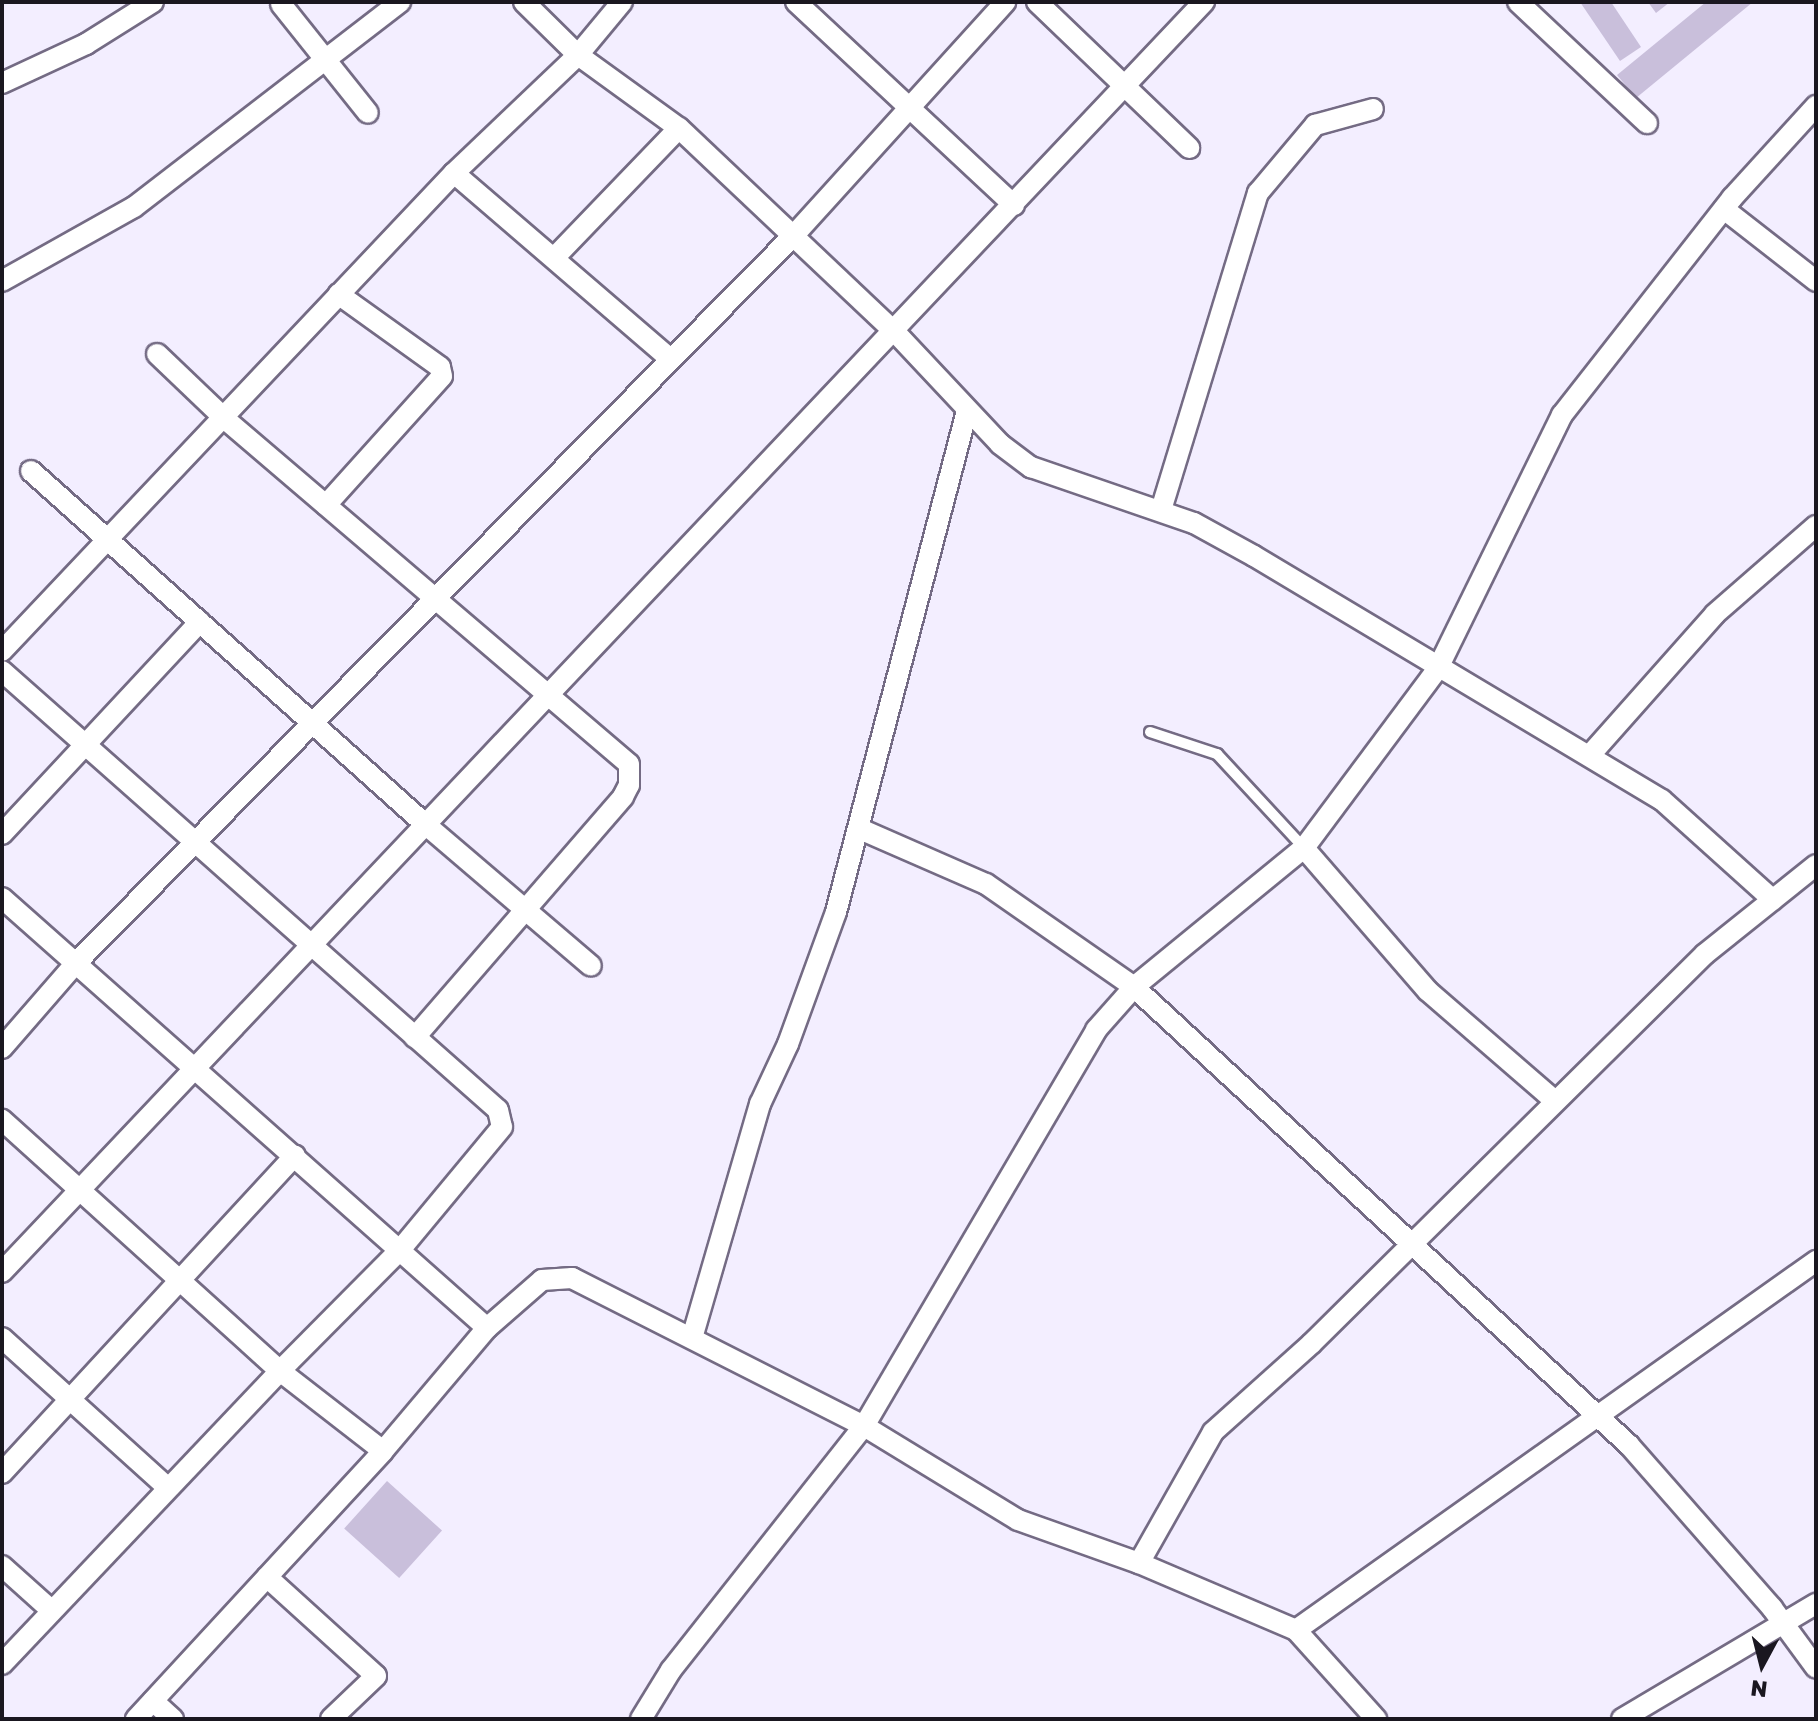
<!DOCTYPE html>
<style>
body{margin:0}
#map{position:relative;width:1818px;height:1721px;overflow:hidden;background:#f3eeff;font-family:"Golos Text",sans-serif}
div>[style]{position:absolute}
.building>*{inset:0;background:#c9bfdb;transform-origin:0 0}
.roads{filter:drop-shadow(2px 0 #746b84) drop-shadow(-2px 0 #746b84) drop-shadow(0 2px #746b84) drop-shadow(0 -2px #746b84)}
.lane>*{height:10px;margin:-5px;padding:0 5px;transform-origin:5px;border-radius:5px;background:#fff}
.street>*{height:20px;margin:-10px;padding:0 10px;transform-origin:10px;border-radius:10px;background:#fff}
span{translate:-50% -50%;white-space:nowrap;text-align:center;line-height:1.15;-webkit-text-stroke:8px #f3eeff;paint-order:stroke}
.frame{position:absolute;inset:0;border:4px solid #1a1720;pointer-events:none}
.north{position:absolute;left:1722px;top:1625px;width:80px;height:80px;-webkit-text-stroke:6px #f3eeff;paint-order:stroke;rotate:187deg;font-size:22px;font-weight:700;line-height:32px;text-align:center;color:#1a1720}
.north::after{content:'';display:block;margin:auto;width:28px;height:36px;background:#1a1720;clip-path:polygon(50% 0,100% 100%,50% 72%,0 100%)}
</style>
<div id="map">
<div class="building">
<i style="clip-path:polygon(1580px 2px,1611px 2px,1641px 47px,1620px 61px)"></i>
<i style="clip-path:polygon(1648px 2px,1670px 2px,1656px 13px)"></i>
<i style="clip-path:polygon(1706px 2px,1753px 2px,1636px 98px,1617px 75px)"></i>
<i style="left:387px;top:1481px;width:74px;height:64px;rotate:42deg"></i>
</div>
<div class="roads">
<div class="lane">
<i style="left:1150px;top:732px;width:71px;rotate:18.2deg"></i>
<i style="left:1217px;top:754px;width:128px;rotate:47.2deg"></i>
</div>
<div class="street">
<i style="left:524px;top:2px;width:76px;rotate:44.5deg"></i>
<i style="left:578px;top:55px;width:125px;rotate:35.9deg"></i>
<i style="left:679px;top:128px;width:297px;rotate:43.4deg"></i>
<i style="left:895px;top:332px;width:154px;rotate:46.8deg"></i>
<i style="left:1000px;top:444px;width:39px;rotate:37deg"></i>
<i style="left:1031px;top:467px;width:172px;rotate:19deg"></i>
<i style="left:1194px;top:523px;width:68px;rotate:28.8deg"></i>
<i style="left:1254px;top:556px;width:475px;rotate:30.9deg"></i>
<i style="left:1662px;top:800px;width:149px;rotate:42deg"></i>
<i style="left:796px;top:2px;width:298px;rotate:43deg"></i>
<i style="left:1037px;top:2px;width:211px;rotate:43.8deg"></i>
<i style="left:1518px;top:2px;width:177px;rotate:43.2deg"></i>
<i style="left:281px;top:4px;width:139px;rotate:51.4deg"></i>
<i style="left:2px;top:83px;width:93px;rotate:-24.9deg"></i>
<i style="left:86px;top:44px;width:79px;rotate:-32.1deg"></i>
<i style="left:454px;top:173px;width:284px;rotate:40.7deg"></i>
<i style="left:1724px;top:209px;width:117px;rotate:38deg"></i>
<i style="left:554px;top:258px;width:180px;rotate:-46.1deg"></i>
<i style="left:2px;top:281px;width:151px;rotate:-29.3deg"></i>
<i style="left:134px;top:207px;width:336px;rotate:-37.6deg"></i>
<i style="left:157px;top:354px;width:94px;rotate:43.7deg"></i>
<i style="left:225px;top:419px;width:531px;rotate:40.5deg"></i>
<i style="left:629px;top:764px;width:21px;rotate:90deg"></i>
<i style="left:629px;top:785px;width:13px;rotate:117deg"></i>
<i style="left:623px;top:797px;width:318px;rotate:130.9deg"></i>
<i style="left:31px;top:471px;width:529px;rotate:41.86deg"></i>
<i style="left:425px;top:824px;width:218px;rotate:40.5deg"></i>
<i style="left:326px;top:505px;width:173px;rotate:-48deg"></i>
<i style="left:442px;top:376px;width:9px;rotate:-103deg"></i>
<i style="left:440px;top:367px;width:125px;rotate:-144.4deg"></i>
<i style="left:1161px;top:510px;width:332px;rotate:-73deg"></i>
<i style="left:1258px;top:193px;width:89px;rotate:-50deg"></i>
<i style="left:1315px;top:125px;width:60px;rotate:-15.4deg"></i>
<i style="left:2px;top:651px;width:658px;rotate:-46.6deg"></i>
<i style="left:454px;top:173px;width:171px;rotate:-43.6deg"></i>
<i style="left:578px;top:55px;width:69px;rotate:-50.3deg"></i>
<i style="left:2px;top:671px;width:662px;rotate:41.51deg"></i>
<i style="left:498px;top:1110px;width:17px;rotate:77deg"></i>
<i style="left:502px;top:1127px;width:161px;rotate:129.7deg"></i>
<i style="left:399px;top:1251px;width:169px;rotate:134.8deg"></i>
<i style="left:280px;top:1371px;width:375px;rotate:-137.9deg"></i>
<i style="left:1590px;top:755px;width:188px;rotate:-48.4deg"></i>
<i style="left:1715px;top:614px;width:134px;rotate:-41.1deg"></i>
<i style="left:860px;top:829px;width:137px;rotate:23.6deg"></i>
<i style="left:986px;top:884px;width:180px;rotate:34.8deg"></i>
<i style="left:1134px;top:987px;width:674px;rotate:42.78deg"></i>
<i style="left:1629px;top:1445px;width:217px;rotate:48.7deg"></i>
<i style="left:1772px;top:1608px;width:74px;rotate:53.7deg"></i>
<i style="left:2px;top:834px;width:290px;rotate:-47deg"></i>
<i style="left:1304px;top:848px;width:189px;rotate:49.1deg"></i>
<i style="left:1428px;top:991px;width:168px;rotate:40.9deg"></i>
<i style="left:2px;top:898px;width:648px;rotate:41.56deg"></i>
<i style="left:2px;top:1048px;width:113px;rotate:-49deg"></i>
<i style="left:76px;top:963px;width:1024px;rotate:-45.4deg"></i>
<i style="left:795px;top:234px;width:313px;rotate:-47.8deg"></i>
<i style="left:2px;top:1272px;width:1749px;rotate:-46.58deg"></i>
<i style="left:2px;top:1338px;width:221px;rotate:42.1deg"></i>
<i style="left:692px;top:1338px;width:244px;rotate:-73.8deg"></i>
<i style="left:760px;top:1104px;width:66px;rotate:-65deg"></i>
<i style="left:788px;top:1044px;width:140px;rotate:-70deg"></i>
<i style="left:836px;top:912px;width:518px;rotate:-75.35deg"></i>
<i style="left:2px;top:1473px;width:432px;rotate:-47.3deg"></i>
<i style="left:1139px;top:1563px;width:150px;rotate:-60.5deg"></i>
<i style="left:1213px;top:1432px;width:132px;rotate:-41.9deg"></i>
<i style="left:1311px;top:1344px;width:554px;rotate:-44.71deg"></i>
<i style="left:1705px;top:954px;width:142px;rotate:-38.7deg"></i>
<i style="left:2px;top:1566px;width:66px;rotate:41.9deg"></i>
<i style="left:267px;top:1577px;width:147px;rotate:42.2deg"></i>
<i style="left:376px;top:1676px;width:62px;rotate:136.3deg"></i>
<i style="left:1296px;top:1630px;width:638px;rotate:-35.36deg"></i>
<i style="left:2px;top:1664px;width:404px;rotate:-46.5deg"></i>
<i style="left:280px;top:1371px;width:130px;rotate:37.8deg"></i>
<i style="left:153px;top:1701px;width:27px;rotate:42deg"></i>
<i style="left:136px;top:1719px;width:364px;rotate:-47.3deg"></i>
<i style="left:383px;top:1451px;width:161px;rotate:-49.8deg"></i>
<i style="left:487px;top:1328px;width:73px;rotate:-41.1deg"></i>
<i style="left:542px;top:1280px;width:30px;rotate:-4deg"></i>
<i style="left:572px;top:1278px;width:327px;rotate:26.9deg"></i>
<i style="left:864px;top:1426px;width:180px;rotate:31.4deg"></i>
<i style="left:1018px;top:1520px;width:128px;rotate:19.6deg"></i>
<i style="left:1139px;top:1563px;width:171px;rotate:23.1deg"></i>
<i style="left:1296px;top:1630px;width:120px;rotate:48deg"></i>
<i style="left:641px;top:1719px;width:57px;rotate:-58.5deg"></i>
<i style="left:671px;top:1670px;width:311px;rotate:-51.7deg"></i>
<i style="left:864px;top:1426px;width:459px;rotate:-59.6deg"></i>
<i style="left:1096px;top:1030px;width:57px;rotate:-48.5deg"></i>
<i style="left:1134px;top:987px;width:220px;rotate:-39.3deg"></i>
<i style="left:1304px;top:848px;width:224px;rotate:-53.3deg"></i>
<i style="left:1438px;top:668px;width:282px;rotate:-63.9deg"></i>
<i style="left:1562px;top:415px;width:276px;rotate:-51.9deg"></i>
<i style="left:1732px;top:198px;width:125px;rotate:-47.6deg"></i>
<i style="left:1622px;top:1719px;width:226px;rotate:-30.7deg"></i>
</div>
</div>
<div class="frame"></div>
<div class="north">N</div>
</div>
